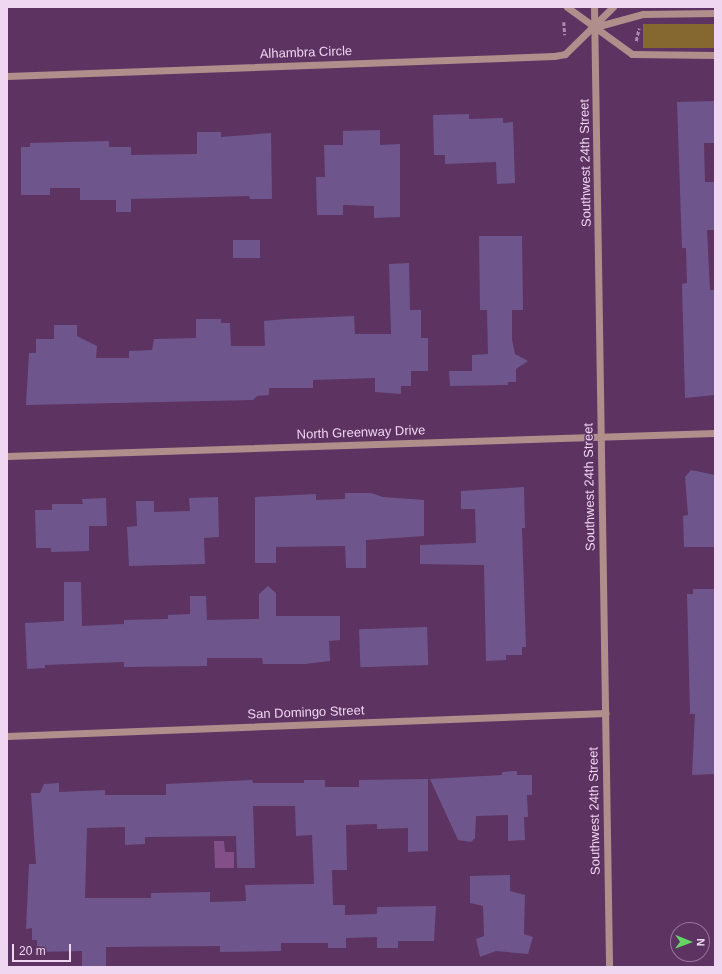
<!DOCTYPE html>
<style>
body{margin:0}
#map{position:relative;width:722px;height:974px;overflow:hidden;background:#5d3361;font-family:Arial,sans-serif}
div>[style]{position:absolute}
.green>*{inset:0;background:#84682f;transform-origin:0 0}
.water>*{inset:0;background:#834f89}
.building>*{inset:0;background:#6e568d;transform-origin:0 0}
.path>*{height:2.5px;margin-top:-1.25px;transform-origin:0;background:repeating-linear-gradient(90deg,#ab8aae 0 4px,transparent 0 6px)}
.minor>*{height:7px;margin:-3.5px;padding:0 3.5px;transform-origin:3.5px;border-radius:3.5px;background:#af8e8b}
span{translate:-50% -50%;white-space:nowrap;text-align:center;line-height:1.15;-webkit-text-stroke:3px #5d3361;paint-order:stroke}
.street-label{font-size:13px;color:#efd6f1}
.frame{position:absolute;inset:0;border:8px solid #efd6f1;pointer-events:none}
.north{position:absolute;left:670px;top:922px;width:40px;height:40px;box-sizing:border-box;background:#5d3361;border:1px solid #97749b;border-radius:50%;rotate:91deg;font-size:11px;font-weight:700;line-height:16px;text-align:center;color:#efd6f1}
.north::after{content:'';display:block;margin:auto;width:14px;height:18px;background:#67d466;clip-path:polygon(50% 0,100% 100%,50% 72%,0 100%)}
.scale{position:absolute;left:12px;top:944px;width:59px;height:18px;box-sizing:border-box;border:2px solid #efd6f1;border-top:0;padding-left:5px;font-size:12px;line-height:14px;white-space:nowrap;color:#efd6f1;-webkit-text-stroke:3px #5d3361;paint-order:stroke}
</style>
<div id="map">
<div class="green">
<i style="left:715px;top:24px;width:24px;height:72px;rotate:90deg"></i>
</div>
<div class="water">
<i style="clip-path:polygon(214px 841px,224px 841px,225px 852px,234px 852px,234px 868px,215px 868px)"></i>
</div>
<div class="building">
<i style="clip-path:polygon(715px 101px,715px 143px,704px 143px,705px 182px,715px 182px,715px 230px,707px 230px,710px 290px,714px 290px,715px 395px,685px 398px,682px 284px,687px 283px,686px 248px,682px 248px,677px 102px)"></i>
<i style="clip-path:polygon(469px 114px,469px 119px,503px 118px,503px 123px,513px 122px,515px 183px,497px 184px,496px 162px,445px 164px,445px 155px,434px 155px,433px 115px)"></i>
<i style="clip-path:polygon(380px 130px,380px 145px,400px 144px,400px 217px,374px 218px,374px 206px,343px 205px,343px 215px,317px 215px,316px 177px,325px 177px,324px 145px,343px 145px,343px 131px)"></i>
<i style="clip-path:polygon(197px 132px,221px 132px,221px 137px,271px 133px,272px 199px,250px 199px,249px 196px,131px 199px,131px 212px,116px 212px,116px 200px,80px 200px,80px 188px,50px 188px,50px 195px,21px 195px,21px 147px,30px 147px,30px 143px,109px 141px,109px 147px,131px 147px,131px 155px,197px 154px)"></i>
<i style="clip-path:polygon(479px 236px,522px 236px,523px 310px,512px 310px,512px 339px,515px 354px,528px 361px,516px 369px,516px 382px,508px 382px,508px 385px,450px 386px,449px 371px,472px 371px,472px 355px,488px 354px,487px 310px,480px 310px)"></i>
<i style="left:233px;top:240px;width:27px;height:18px"></i>
<i style="clip-path:polygon(409px 263px,410px 310px,421px 310px,421px 338px,428px 338px,428px 371px,411px 371px,411px 386px,401px 386px,401px 394px,375px 392px,375px 378px,313px 380px,313px 388px,269px 388px,269px 395px,257px 396px,253px 400px,26px 405px,29px 353px,36px 353px,36px 339px,54px 339px,54px 325px,77px 325px,77px 336px,97px 346px,96px 358px,129px 358px,129px 351px,152px 350px,154px 339px,196px 338px,196px 319px,221px 319px,221px 323px,230px 323px,231px 346px,265px 346px,264px 321px,285px 319px,354px 316px,355px 334px,391px 334px,389px 264px)"></i>
<i style="clip-path:polygon(691px 470px,715px 475px,715px 547px,684px 547px,683px 516px,688px 515px,685px 477px)"></i>
<i style="clip-path:polygon(524px 487px,525px 528px,522px 528px,526px 647px,522px 647px,522px 655px,506px 655px,506px 660px,486px 661px,484px 565px,420px 564px,420px 545px,476px 543px,475px 509px,461px 509px,461px 491px)"></i>
<i style="clip-path:polygon(345px 493px,371px 493px,383px 497px,424px 500px,424px 536px,366px 540px,366px 568px,346px 568px,345px 546px,276px 547px,276px 563px,255px 563px,255px 497px,316px 494px,316px 500px,345px 499px)"></i>
<i style="clip-path:polygon(218px 497px,219px 537px,204px 538px,205px 564px,129px 566px,127px 527px,137px 526px,136px 501px,154px 501px,154px 512px,190px 511px,189px 498px)"></i>
<i style="clip-path:polygon(106px 498px,107px 526px,89px 526px,89px 551px,51px 552px,51px 548px,36px 548px,35px 510px,52px 510px,52px 504px,83px 504px,82px 499px)"></i>
<i style="clip-path:polygon(64px 582px,81px 582px,82px 626px,124px 624px,124px 620px,168px 619px,168px 615px,190px 614px,190px 596px,206px 596px,207px 620px,259px 619px,259px 594px,268px 586px,276px 593px,276px 616px,340px 616px,340px 640px,329px 641px,330px 661px,305px 664px,263px 664px,262px 658px,207px 658px,207px 666px,124px 667px,124px 662px,45px 665px,45px 668px,27px 669px,25px 623px,64px 621px)"></i>
<i style="clip-path:polygon(693px 589px,715px 589px,715px 774px,692px 775px,695px 714px,690px 714px,687px 594px,693px 594px)"></i>
<i style="left:427px;top:627px;width:38px;height:68px;rotate:88deg"></i>
<i style="clip-path:polygon(517px 771px,517px 775px,532px 775px,532px 795px,527px 795px,528px 817px,524px 817px,525px 840px,508px 841px,508px 815px,476px 816px,475px 838px,471px 842px,458px 840px,430px 779px,502px 775px,502px 772px)"></i>
<i style="clip-path:polygon(evenodd,428px 779px,428px 851px,408px 852px,408px 828px,377px 829px,377px 824px,346px 825px,347px 870px,332px 870px,333px 905px,345px 905px,345px 915px,377px 914px,377px 907px,436px 906px,434px 941px,398px 941px,398px 948px,377px 948px,377px 937px,346px 938px,346px 948px,328px 948px,328px 943px,281px 943px,281px 951px,220px 952px,220px 946px,106px 947px,106px 967px,82px 967px,82px 951px,37px 952px,37px 940px,32px 940px,32px 928px,26px 929px,29px 864px,36px 864px,31px 793px,40px 793px,44px 784px,59px 783px,59px 792px,105px 790px,105px 795px,166px 795px,166px 784px,252px 780px,253px 783px,304px 783px,304px 780px,325px 780px,325px 787px,359px 787px,359px 780px,428px 779px,253px 806px,295px 806px,296px 836px,312px 835px,314px 884px,245px 885px,246px 901px,210px 902px,210px 892px,151px 893px,151px 898px,85px 898px,87px 828px,125px 827px,125px 845px,145px 844px,145px 837px,236px 836px,237px 868px,255px 868px,253px 806px)"></i>
<i style="clip-path:polygon(510px 875px,510px 891px,525px 895px,524px 934px,533px 937px,528px 954px,496px 951px,480px 957px,476px 939px,484px 936px,483px 906px,470px 903px,470px 876px)"></i>
</div>
<div class="path">
<i style="left:564px;top:22px;width:13px;rotate:86deg"></i>
<i style="left:636px;top:41px;width:13px;rotate:-77deg"></i>
</div>
<div class="minor">
<i style="left:567px;top:7px;width:80px;rotate:35.9deg"></i>
<i style="left:632px;top:54px;width:83px;rotate:0.7deg"></i>
<i style="left:594px;top:7px;width:960px;rotate:89.1deg"></i>
<i style="left:595px;top:27px;width:50px;rotate:-15.2deg"></i>
<i style="left:643px;top:14px;width:72px;rotate:-0.8deg"></i>
<i style="left:7px;top:76px;width:547px;rotate:-2.09deg"></i>
<i style="left:554px;top:56px;width:11px;rotate:-10deg"></i>
<i style="left:565px;top:54px;width:67px;rotate:-44.4deg"></i>
<i style="left:7px;top:456px;width:708px;rotate:-1.86deg"></i>
<i style="left:7px;top:736px;width:599px;rotate:-2.2deg"></i>
</div>
<div class="street-label">
<span style="left:306px;top:53px;rotate:-2deg">Alhambra Circle</span>
<span style="left:586px;top:163px;rotate:-91deg">Southwest 24th Street</span>
<span style="left:361px;top:433px;rotate:-2deg">North Greenway Drive</span>
<span style="left:590px;top:487px;rotate:-91deg">Southwest 24th Street</span>
<span style="left:306px;top:713px;rotate:-2deg">San Domingo Street</span>
<span style="left:595px;top:811px;rotate:-91deg">Southwest 24th Street</span>
</div>
<div class="frame"></div>
<div class="north">N</div>
<div class="scale">20 m</div>
</div>
